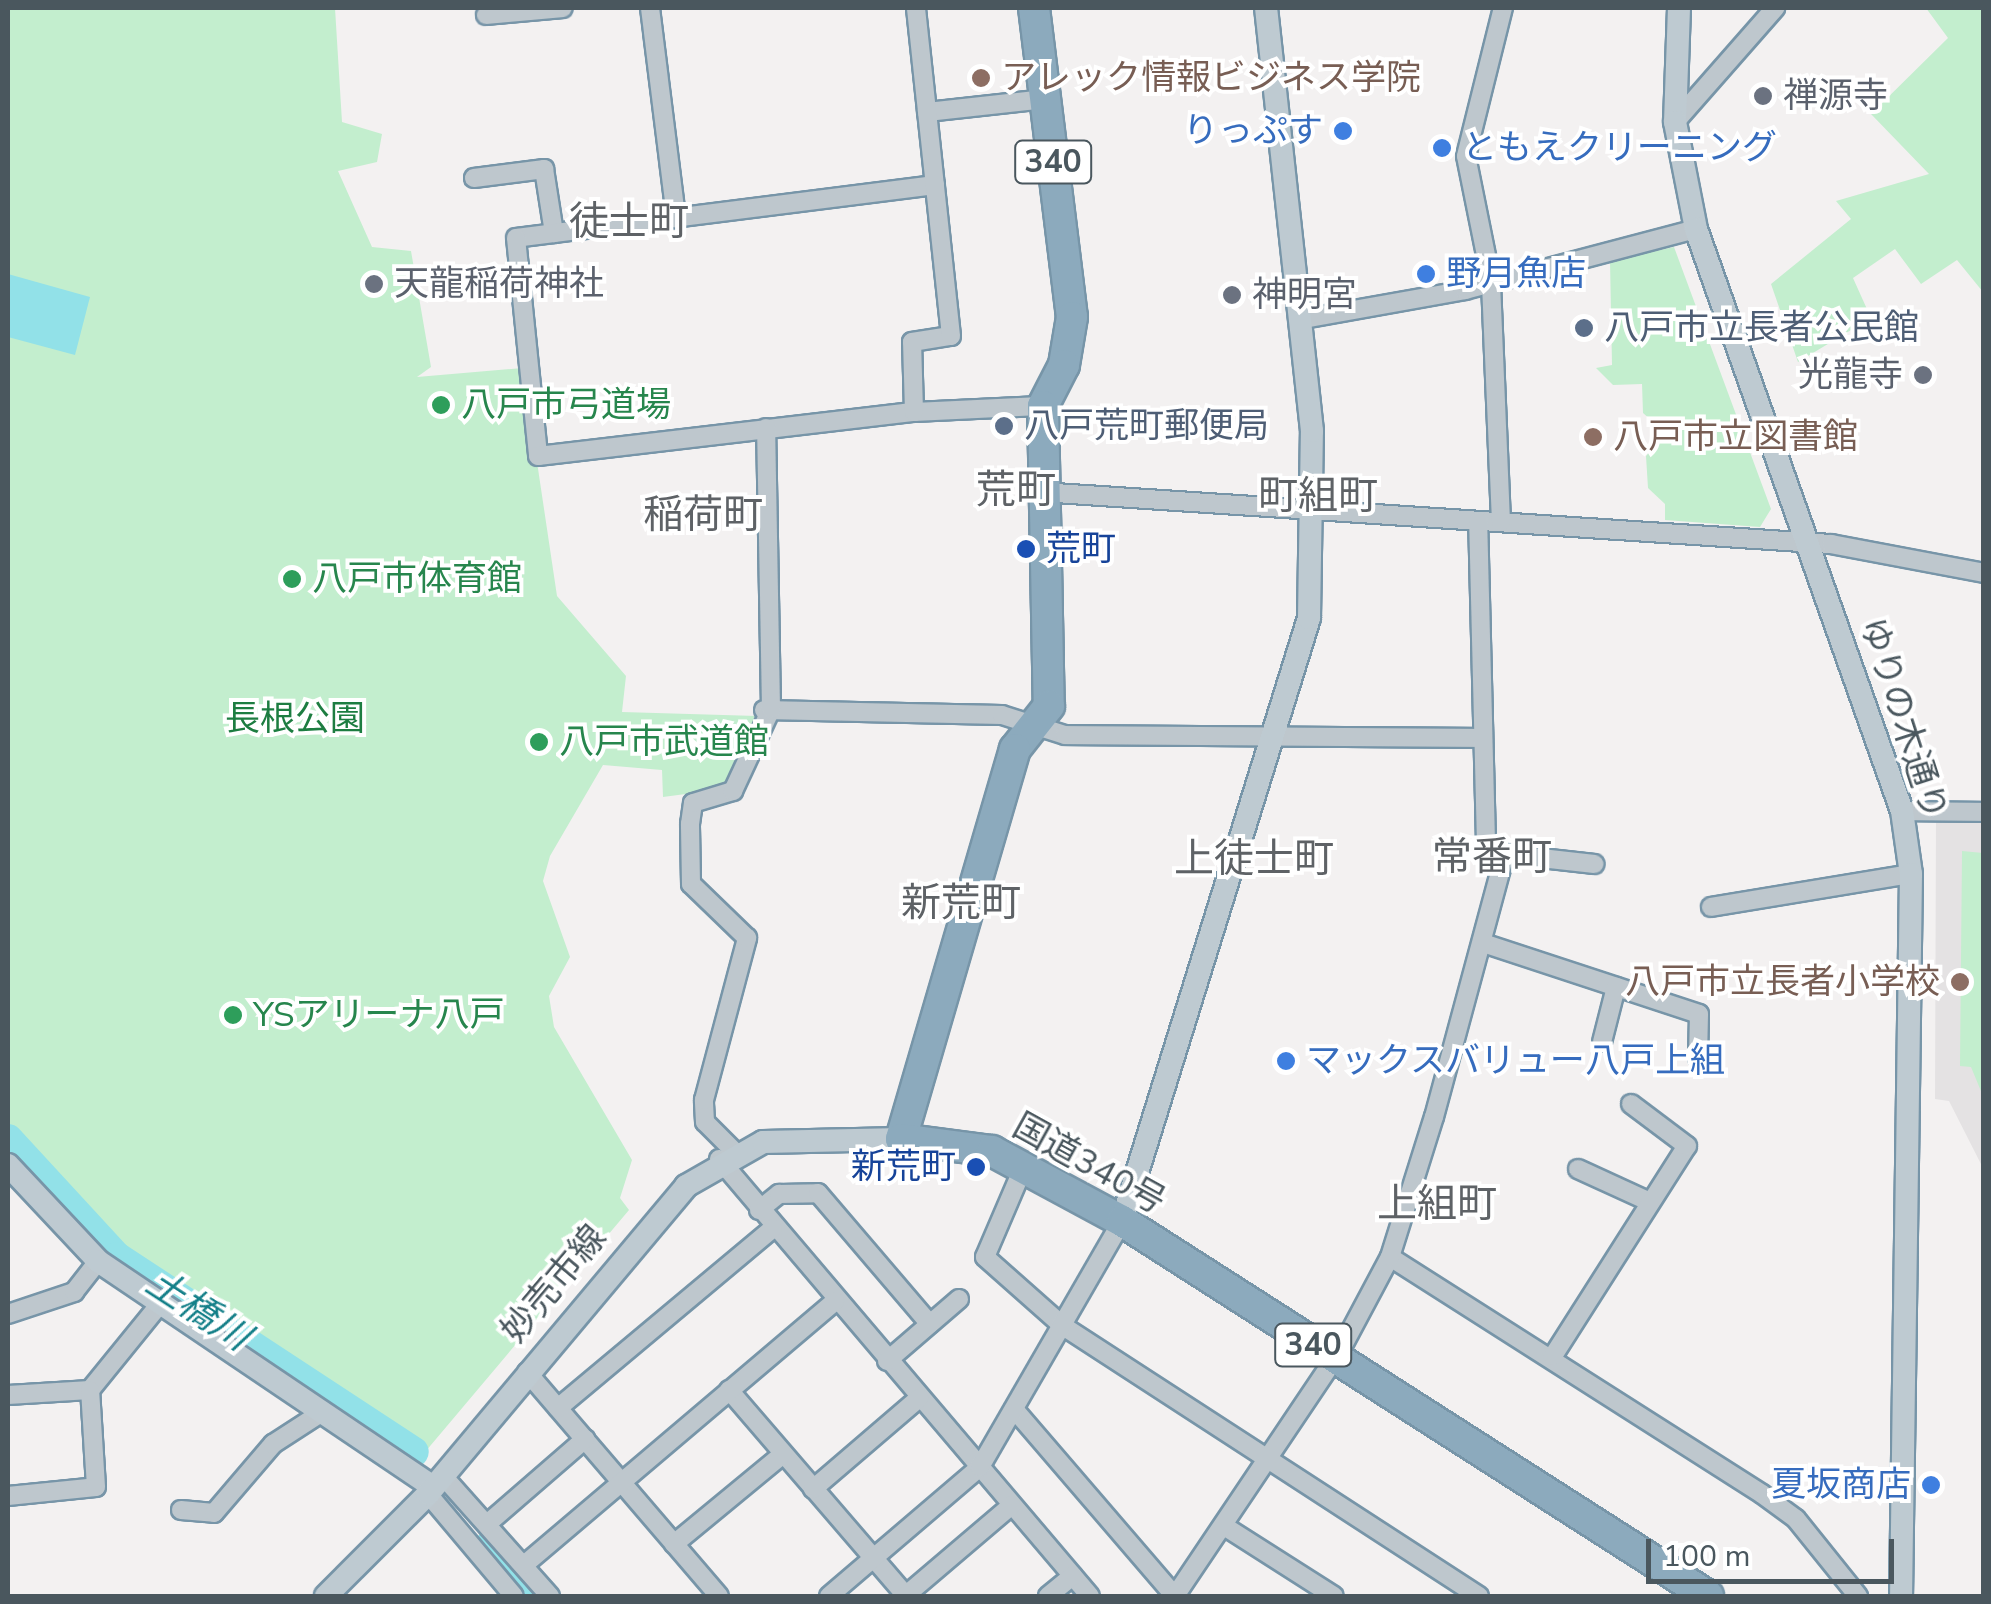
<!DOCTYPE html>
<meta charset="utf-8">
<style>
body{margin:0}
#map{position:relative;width:1991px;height:1604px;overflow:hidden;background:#f3f1f1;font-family:"Nunito Sans","Noto Sans JP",sans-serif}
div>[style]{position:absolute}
.education>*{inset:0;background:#e4e2e3}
.green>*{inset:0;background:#c3eece}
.water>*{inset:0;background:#92e1e8}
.river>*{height:30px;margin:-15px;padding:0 15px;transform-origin:15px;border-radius:15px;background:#92e1e8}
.roads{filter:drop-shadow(2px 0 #7795a8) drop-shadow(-2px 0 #7795a8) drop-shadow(0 2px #7795a8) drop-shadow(0 -2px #7795a8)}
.street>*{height:18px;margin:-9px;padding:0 9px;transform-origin:9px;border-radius:9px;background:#bec7cd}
.secondary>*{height:22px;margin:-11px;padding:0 11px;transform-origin:11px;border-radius:11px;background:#becad1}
.highway>*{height:30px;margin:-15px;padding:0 15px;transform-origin:15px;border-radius:15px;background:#8caabd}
.dots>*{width:28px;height:28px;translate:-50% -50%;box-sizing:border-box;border:5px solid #fff;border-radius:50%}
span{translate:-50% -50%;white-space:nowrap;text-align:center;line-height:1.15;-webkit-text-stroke:8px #fff;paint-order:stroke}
.shield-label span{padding:2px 8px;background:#fff;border:2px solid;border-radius:8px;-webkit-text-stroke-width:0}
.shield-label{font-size:32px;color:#4a575e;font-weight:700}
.education-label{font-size:35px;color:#785e54}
.left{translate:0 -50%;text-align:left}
.right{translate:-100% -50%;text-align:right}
.worship-label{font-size:35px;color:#5b616d}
.shop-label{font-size:35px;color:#366cbe}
.service-label{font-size:35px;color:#4e5e75}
.leisure-label{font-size:35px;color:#27864d}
.transit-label{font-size:35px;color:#164399}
.park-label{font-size:35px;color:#1d7d41}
.street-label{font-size:35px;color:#4a575e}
.water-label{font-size:38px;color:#137f88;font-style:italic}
.quarter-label{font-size:40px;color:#5e6266}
.frame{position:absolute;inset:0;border:10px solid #4a575e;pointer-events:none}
.scale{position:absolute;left:1646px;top:1539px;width:248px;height:45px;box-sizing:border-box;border:5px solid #4a575e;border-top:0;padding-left:12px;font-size:30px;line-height:35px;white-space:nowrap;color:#4a575e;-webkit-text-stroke:8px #fff;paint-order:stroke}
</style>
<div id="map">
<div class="education">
<i style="clip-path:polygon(1936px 816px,1983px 818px,1983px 1168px,1949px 1101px,1935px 1099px)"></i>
</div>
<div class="green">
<i style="clip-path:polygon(8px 8px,335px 8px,342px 122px,382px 134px,377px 162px,338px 171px,372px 247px,411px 251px,431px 367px,417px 377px,523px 368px,557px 596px,626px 676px,622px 712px,757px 716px,731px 788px,663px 797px,662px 770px,603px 765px,550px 856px,543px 881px,570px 957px,549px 996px,554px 1027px,632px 1160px,620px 1198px,629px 1210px,420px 1458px,92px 1244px,8px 1149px)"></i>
<i style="clip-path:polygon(1926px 8px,1983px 8px,1983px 292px,1957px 260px,1921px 284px,1895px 249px,1853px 278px,1871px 318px,1798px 362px,1771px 284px,1851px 219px,1836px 201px,1929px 174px,1871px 114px,1948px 38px)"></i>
<i style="clip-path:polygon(1674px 247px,1771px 509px,1760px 527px,1665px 520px,1665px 504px,1648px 488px,1646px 456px,1666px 433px,1643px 413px,1642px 384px,1613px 385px,1596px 368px,1612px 365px,1610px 261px)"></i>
<i style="clip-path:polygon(1962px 851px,1983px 853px,1983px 1096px,1971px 1067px,1960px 1066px)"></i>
</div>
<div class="water">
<i style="clip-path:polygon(8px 274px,90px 297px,75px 355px,8px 337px)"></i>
</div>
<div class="river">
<i style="left:8px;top:1139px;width:161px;rotate:47.3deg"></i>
<i style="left:117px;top:1257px;width:355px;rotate:33.3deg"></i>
<i style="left:489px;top:1546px;width:66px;rotate:49.3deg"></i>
</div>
<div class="roads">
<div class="street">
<i style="left:650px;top:8px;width:212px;rotate:82.9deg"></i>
<i style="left:486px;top:15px;width:77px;rotate:-5.2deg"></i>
<i style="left:927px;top:112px;width:119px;rotate:-6.3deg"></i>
<i style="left:1675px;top:122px;width:152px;rotate:-48.7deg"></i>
<i style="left:474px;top:178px;width:71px;rotate:-7.3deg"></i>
<i style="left:544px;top:169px;width:65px;rotate:81.1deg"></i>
<i style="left:935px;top:185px;width:422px;rotate:172.8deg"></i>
<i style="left:516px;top:238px;width:219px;rotate:84.2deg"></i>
<i style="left:538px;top:456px;width:379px;rotate:-6.7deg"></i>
<i style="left:914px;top:412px;width:129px;rotate:-2.7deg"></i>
<i style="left:1303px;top:319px;width:165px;rotate:-10.1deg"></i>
<i style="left:1465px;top:290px;width:239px;rotate:-14.8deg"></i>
<i style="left:914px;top:412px;width:70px;rotate:-91.6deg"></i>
<i style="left:912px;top:342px;width:39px;rotate:-9deg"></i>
<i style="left:951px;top:336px;width:330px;rotate:-96.1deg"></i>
<i style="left:1040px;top:492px;width:793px;rotate:3.76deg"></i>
<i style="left:1831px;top:544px;width:156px;rotate:10.7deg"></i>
<i style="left:1501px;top:522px;width:242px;rotate:-92.4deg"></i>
<i style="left:1491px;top:280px;width:126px;rotate:-101.4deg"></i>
<i style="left:1466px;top:156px;width:153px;rotate:-76deg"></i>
<i style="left:764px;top:710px;width:238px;rotate:1.2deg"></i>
<i style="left:1002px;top:715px;width:66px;rotate:17.6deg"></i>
<i style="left:1065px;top:735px;width:415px;rotate:0.4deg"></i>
<i style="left:1902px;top:811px;width:82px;rotate:0.7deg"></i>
<i style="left:1505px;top:854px;width:90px;rotate:6.4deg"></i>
<i style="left:1711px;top:907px;width:203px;rotate:-9.4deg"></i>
<i style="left:1483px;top:943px;width:227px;rotate:18.2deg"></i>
<i style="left:1699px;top:1014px;width:44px;rotate:91.3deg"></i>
<i style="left:1602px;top:1042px;width:57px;rotate:-75.7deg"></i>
<i style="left:734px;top:1151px;width:41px;rotate:-135deg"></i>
<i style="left:705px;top:1122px;width:22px;rotate:-93deg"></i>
<i style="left:704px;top:1100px;width:168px;rotate:-75.1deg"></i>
<i style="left:747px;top:938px;width:78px;rotate:-136deg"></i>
<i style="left:691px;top:884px;width:60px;rotate:-91deg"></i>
<i style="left:690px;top:824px;width:21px;rotate:-82deg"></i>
<i style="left:693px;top:803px;width:42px;rotate:-16.7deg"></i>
<i style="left:733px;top:791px;width:90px;rotate:-65.1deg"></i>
<i style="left:771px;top:709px;width:281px;rotate:-91deg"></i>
<i style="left:719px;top:1159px;width:573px;rotate:49.67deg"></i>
<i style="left:1024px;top:1166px;width:99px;rotate:113.2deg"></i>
<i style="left:985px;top:1257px;width:104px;rotate:41.5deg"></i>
<i style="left:1063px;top:1326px;width:496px;rotate:33deg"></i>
<i style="left:1578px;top:1169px;width:79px;rotate:24.6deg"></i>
<i style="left:759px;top:1210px;width:26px;rotate:-39deg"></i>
<i style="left:779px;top:1194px;width:39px;rotate:-1deg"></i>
<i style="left:818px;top:1193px;width:172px;rotate:49.5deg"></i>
<i style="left:1390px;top:1257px;width:441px;rotate:32.5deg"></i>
<i style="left:1762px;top:1494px;width:42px;rotate:36.3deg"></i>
<i style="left:1796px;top:1519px;width:99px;rotate:51.2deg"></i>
<i style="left:8px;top:1314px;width:70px;rotate:-18.4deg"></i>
<i style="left:74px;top:1292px;width:39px;rotate:-52deg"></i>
<i style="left:1553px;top:1356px;width:249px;rotate:-57.5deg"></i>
<i style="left:1687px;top:1146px;width:70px;rotate:-143.1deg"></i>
<i style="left:887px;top:1361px;width:95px;rotate:-40.7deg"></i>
<i style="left:527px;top:1372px;width:295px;rotate:49.4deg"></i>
<i style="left:729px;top:1390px;width:272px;rotate:49.3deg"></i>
<i style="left:8px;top:1395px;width:82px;rotate:-3.5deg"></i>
<i style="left:90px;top:1390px;width:109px;rotate:-50.9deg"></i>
<i style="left:558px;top:1408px;width:280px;rotate:-39.9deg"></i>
<i style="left:1014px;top:1409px;width:247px;rotate:49.3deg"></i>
<i style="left:443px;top:1476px;width:161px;rotate:48.3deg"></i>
<i style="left:813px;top:1489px;width:140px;rotate:-40.6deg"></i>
<i style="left:428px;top:1494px;width:133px;rotate:49.9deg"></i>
<i style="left:8px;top:1496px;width:88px;rotate:-5.8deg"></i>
<i style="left:96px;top:1487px;width:97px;rotate:-93.5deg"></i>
<i style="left:181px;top:1510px;width:33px;rotate:5deg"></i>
<i style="left:214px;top:1513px;width:91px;rotate:-49.5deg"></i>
<i style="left:273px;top:1444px;width:57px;rotate:-32.9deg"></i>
<i style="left:487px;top:1524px;width:130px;rotate:-40.9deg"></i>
<i style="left:1224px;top:1526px;width:130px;rotate:32.5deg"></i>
<i style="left:674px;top:1544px;width:141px;rotate:-39.5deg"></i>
<i style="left:524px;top:1565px;width:408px;rotate:-40.3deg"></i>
<i style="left:829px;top:1596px;width:199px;rotate:-40.5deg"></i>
<i style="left:980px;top:1467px;width:284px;rotate:-60deg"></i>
<i style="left:905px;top:1596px;width:140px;rotate:-40.4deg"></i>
<i style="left:1048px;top:1596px;width:32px;rotate:-39deg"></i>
<i style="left:1175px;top:1596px;width:298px;rotate:-56.1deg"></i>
<i style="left:1341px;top:1349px;width:104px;rotate:-62deg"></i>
<i style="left:1390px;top:1257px;width:147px;rotate:-72.6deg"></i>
<i style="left:1434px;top:1117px;width:272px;rotate:-74.9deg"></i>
<i style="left:1505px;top:854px;width:22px;rotate:-150deg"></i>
<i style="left:1486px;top:843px;width:322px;rotate:-91.4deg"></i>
</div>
<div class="secondary">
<i style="left:1679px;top:8px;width:114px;rotate:92deg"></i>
<i style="left:1675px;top:122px;width:109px;rotate:78.9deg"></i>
<i style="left:1696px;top:229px;width:617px;rotate:70.51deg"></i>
<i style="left:1902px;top:811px;width:64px;rotate:81.9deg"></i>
<i style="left:1911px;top:874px;width:722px;rotate:90.79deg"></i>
<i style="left:8px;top:1165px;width:132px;rotate:46.8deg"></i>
<i style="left:98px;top:1261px;width:404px;rotate:34deg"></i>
<i style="left:1122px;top:1221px;width:631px;rotate:-72.77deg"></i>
<i style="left:1309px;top:618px;width:187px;rotate:-89.1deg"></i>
<i style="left:1312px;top:431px;width:425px;rotate:-96.2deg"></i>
<i style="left:326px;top:1596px;width:144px;rotate:-45deg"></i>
<i style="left:428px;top:1494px;width:402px;rotate:-50deg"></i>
<i style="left:686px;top:1186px;width:89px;rotate:-29.7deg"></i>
<i style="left:763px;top:1142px;width:138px;rotate:-1.2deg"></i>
</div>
<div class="highway">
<i style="left:1034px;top:8px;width:311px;rotate:83deg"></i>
<i style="left:1072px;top:317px;width:49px;rotate:99.5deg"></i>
<i style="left:1064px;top:365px;width:46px;rotate:117.1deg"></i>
<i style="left:1043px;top:406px;width:300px;rotate:88.9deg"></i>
<i style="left:1049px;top:706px;width:55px;rotate:128.3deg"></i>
<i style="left:1015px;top:749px;width:406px;rotate:106.3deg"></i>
<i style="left:901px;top:1139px;width:92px;rotate:7.5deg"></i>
<i style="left:992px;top:1151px;width:148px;rotate:28.3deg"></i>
<i style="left:1122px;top:1221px;width:696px;rotate:32.62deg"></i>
</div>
</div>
<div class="dots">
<i style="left:981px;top:78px;background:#8d6e63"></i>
<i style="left:1763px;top:96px;background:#6b7280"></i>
<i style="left:1343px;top:131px;background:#3f7fe0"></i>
<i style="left:1442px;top:148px;background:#3f7fe0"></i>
<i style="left:1426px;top:274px;background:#3f7fe0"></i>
<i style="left:374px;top:284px;background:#6b7280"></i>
<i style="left:1232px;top:295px;background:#6b7280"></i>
<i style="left:1584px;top:328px;background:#5c6f8a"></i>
<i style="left:1923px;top:375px;background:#6b7280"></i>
<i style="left:441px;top:405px;background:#2e9e5b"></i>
<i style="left:1004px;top:426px;background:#5c6f8a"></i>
<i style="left:1593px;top:437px;background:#8d6e63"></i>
<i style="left:1026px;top:549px;background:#1a4fb4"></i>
<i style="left:292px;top:579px;background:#2e9e5b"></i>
<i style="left:539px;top:742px;background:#2e9e5b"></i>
<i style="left:1960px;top:982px;background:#8d6e63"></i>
<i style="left:233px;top:1015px;background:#2e9e5b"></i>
<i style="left:1286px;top:1061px;background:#3f7fe0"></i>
<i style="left:976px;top:1167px;background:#1a4fb4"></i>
<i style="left:1931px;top:1485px;background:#3f7fe0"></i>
</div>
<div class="shield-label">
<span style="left:1053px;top:162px">340</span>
<span style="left:1313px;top:1345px">340</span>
</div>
<div class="education-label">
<span class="left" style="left:1001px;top:78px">アレック情報ビジネス学院</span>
<span class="left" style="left:1613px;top:437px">八戸市立図書館</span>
<span class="right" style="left:1940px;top:982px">八戸市立長者小学校</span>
</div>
<div class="worship-label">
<span class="left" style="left:1783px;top:96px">禅源寺</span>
<span class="left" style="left:394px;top:284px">天龍稲荷神社</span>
<span class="left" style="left:1252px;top:295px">神明宮</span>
<span class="right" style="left:1903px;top:375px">光龍寺</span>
</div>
<div class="shop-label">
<span class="right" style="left:1323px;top:131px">りっぷす</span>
<span class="left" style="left:1462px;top:148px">ともえクリーニング</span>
<span class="left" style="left:1446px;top:274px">野月魚店</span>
<span class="left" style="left:1306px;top:1061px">マックスバリュー八戸上組</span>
<span class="right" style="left:1911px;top:1485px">夏坂商店</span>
</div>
<div class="service-label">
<span class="left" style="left:1604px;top:328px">八戸市立長者公民館</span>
<span class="left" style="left:1024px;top:426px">八戸荒町郵便局</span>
</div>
<div class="leisure-label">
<span class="left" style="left:461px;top:405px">八戸市弓道場</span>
<span class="left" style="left:312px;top:579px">八戸市体育館</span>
<span class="left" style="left:559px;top:742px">八戸市武道館</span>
<span class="left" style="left:253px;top:1015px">YSアリーナ八戸</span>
</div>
<div class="transit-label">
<span class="left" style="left:1046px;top:549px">荒町</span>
<span class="right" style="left:956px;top:1167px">新荒町</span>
</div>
<div class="park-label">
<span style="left:295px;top:719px">長根公園</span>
</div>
<div class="street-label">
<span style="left:1903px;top:719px;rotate:72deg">ゆりの木通り</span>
<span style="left:1089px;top:1164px;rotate:29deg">国道340号</span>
<span style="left:554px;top:1284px;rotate:-50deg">妙売市線</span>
</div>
<div class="water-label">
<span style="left:198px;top:1310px;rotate:33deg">土橋川</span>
</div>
<div class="quarter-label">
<span style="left:629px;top:222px">徒士町</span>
<span style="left:1016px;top:490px">荒町</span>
<span style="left:1318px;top:496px">町組町</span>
<span style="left:703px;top:515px">稲荷町</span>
<span style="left:1492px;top:857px">常番町</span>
<span style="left:1254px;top:859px">上徒士町</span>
<span style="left:961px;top:903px">新荒町</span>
<span style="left:1437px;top:1204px">上組町</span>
</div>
<div class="frame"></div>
<div class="scale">100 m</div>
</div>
